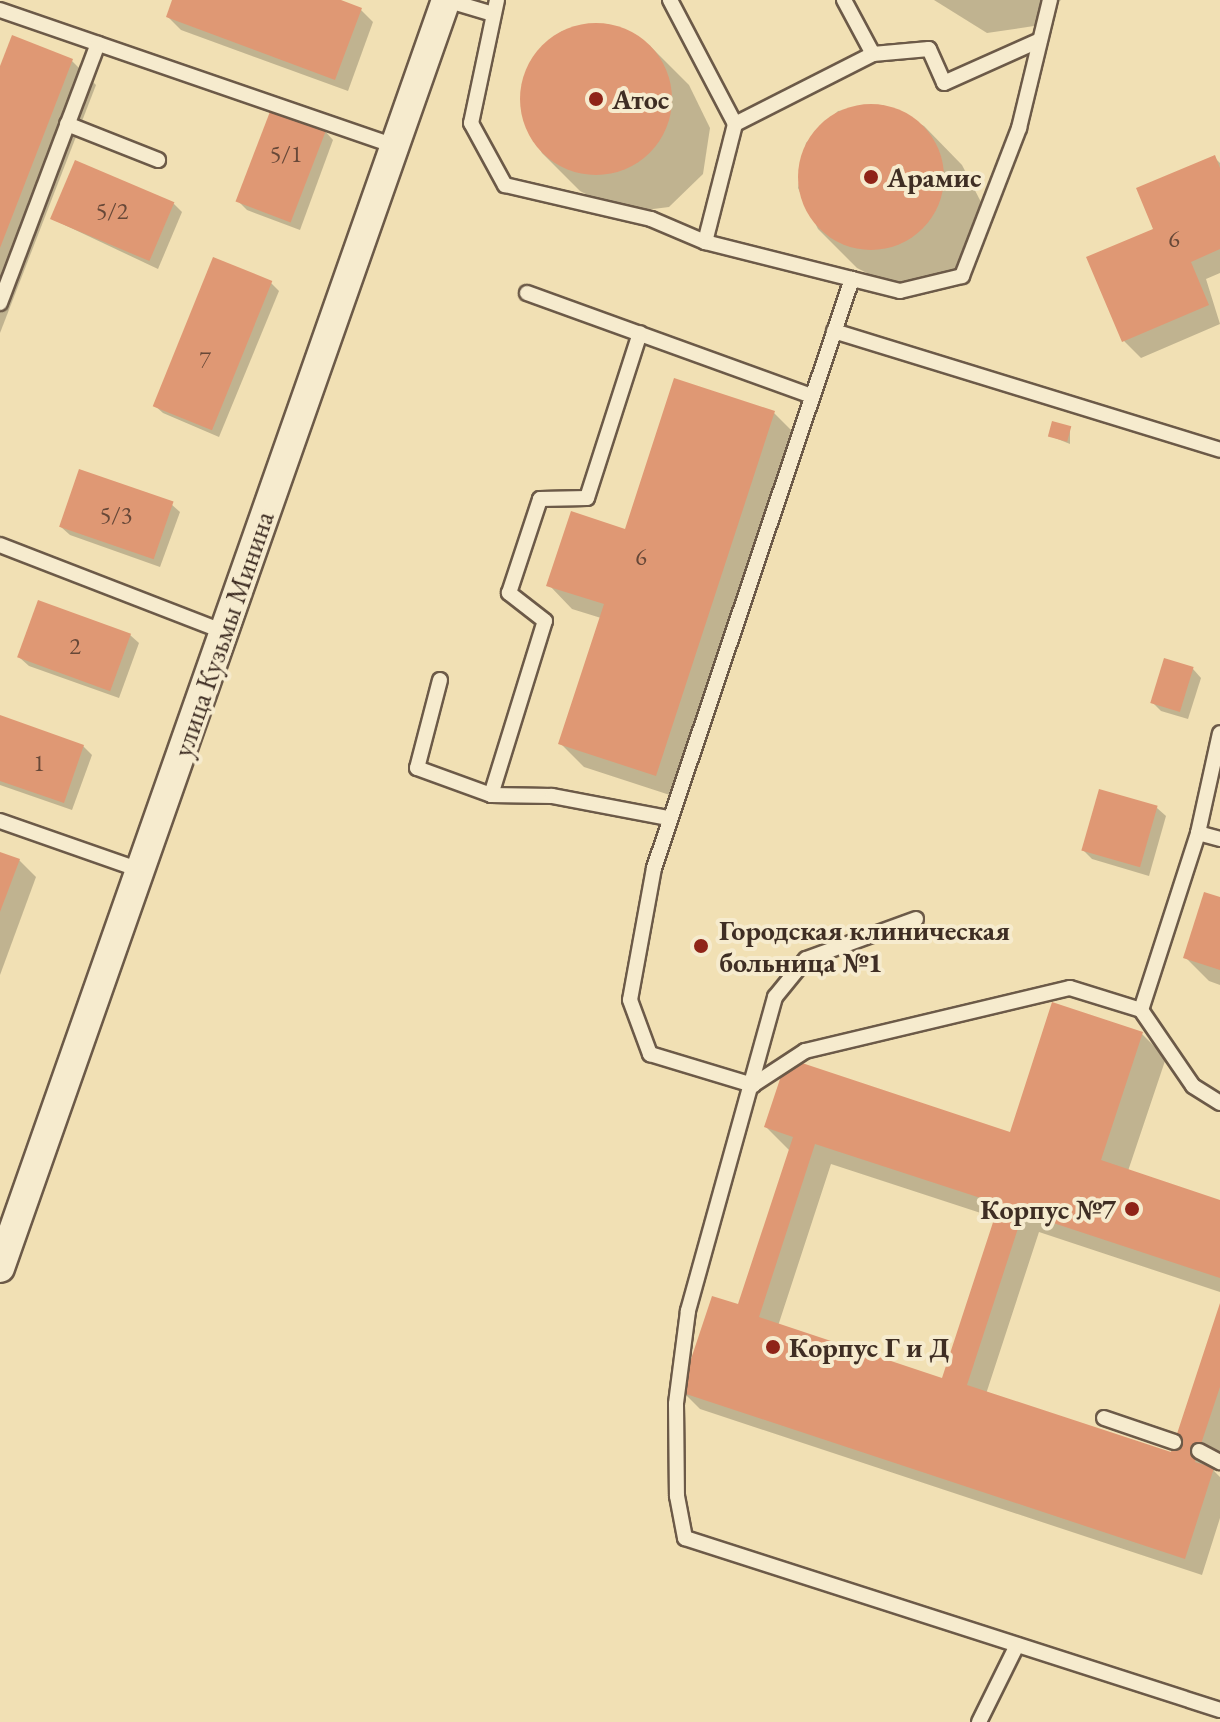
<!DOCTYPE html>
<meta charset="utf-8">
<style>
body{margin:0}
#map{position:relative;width:1220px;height:1722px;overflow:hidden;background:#f1e0b4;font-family:"EB Garamond",serif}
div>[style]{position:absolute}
.shadow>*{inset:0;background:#0003}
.building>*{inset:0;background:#df9874;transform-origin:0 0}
.round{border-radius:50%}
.roads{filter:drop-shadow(2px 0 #6c5a48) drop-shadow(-2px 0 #6c5a48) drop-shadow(0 2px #6c5a48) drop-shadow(0 -2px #6c5a48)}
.service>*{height:14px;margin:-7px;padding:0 7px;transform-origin:7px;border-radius:7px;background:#f6ebce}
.minor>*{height:28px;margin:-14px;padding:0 14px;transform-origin:14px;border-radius:14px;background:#f6ebce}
.dots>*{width:22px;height:22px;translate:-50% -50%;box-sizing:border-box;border:4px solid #f6ebce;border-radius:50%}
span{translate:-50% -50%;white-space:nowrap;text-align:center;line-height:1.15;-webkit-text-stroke:8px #f6ebce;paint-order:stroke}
.number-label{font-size:24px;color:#674838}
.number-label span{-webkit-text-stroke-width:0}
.poi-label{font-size:28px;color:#3f2e24;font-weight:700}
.left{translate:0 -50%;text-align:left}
.right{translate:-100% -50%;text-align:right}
.street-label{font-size:28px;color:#3f2e24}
</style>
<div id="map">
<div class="shadow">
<i style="clip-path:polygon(174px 0,335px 0,360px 9px,373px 22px,348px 91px,181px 30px,168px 17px)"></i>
<i style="clip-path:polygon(934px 0,1061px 0,1034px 26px,987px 33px)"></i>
<i style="clip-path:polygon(608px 24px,650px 46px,689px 85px,710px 128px,703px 174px,669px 207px,622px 213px,580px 191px,542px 153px,521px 110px,529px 64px,562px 31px)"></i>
<i style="clip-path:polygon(72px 61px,96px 85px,0 333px,0 71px)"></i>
<i style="clip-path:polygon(883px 105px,924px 126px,962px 165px,983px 206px,975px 251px,943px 282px,898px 289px,857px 268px,818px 229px,798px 188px,806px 143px,838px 111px)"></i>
<i style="clip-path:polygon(325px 131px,333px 140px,300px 230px,247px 210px,239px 202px)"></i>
<i style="clip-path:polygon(1214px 157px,1220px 163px,1220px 273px,1206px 279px,1220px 324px,1141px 358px,1124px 341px)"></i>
<i style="clip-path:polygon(174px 204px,182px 212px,158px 269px,52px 219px)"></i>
<i style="clip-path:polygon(271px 283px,279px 291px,219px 437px,163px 413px,154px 405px)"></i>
<i style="clip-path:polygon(774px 413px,798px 437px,679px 798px,584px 767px,560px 743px,601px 618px,572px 609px,549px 585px,626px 531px)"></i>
<i style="clip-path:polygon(1070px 428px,1070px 444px,1050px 436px)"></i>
<i style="clip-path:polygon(171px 504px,180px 512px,160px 567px,70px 535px,61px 527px)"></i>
<i style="clip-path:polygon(39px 603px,130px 635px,139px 643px,119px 698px,29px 666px,20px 658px)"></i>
<i style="clip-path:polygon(1193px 669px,1201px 678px,1188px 719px,1161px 711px,1152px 702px)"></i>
<i style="clip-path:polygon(0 717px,83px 746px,92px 755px,72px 810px,0 785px)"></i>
<i style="clip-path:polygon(1157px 808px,1166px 816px,1149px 876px,1092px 859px,1084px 851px)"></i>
<i style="clip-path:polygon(0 854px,19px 860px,36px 877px,0 975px)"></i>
<i style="clip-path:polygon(1220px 899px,1220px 985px,1209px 981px,1185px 957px)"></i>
<i style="clip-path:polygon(evenodd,1142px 1034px,1166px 1058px,1128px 1171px,1220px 1202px,1220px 1292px,1039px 1232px,986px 1394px,1172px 1455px,1220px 1308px,1220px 1454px,1214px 1471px,1220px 1477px,1220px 1518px,1202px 1575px,700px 1409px,683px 1392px,739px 1307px,790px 1151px,766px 1127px,1011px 1134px,1142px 1034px,831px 1164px,996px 1218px,943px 1380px,778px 1326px,831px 1164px)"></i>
</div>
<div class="building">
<i style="clip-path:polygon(172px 0,341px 0,362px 8px,335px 80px,166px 17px)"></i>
<i class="round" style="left:520px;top:23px;width:152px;height:152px"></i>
<i style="clip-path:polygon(12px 35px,73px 59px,0 248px,0 66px)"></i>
<i class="round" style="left:798px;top:104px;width:146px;height:146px"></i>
<i style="left:271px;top:109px;width:59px;height:99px;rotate:21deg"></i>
<i style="clip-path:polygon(1215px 155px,1220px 168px,1220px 249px,1191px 262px,1209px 305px,1122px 342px,1086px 257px,1153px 229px,1136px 188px)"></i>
<i style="left:75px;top:160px;width:108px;height:64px;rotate:23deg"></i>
<i style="left:213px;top:257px;width:64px;height:161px;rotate:22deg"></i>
<i style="clip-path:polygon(674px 378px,775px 411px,656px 776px,558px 744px,604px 604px,546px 586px,571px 511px,625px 529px)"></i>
<i style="left:1052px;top:421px;width:20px;height:16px;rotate:15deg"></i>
<i style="left:79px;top:469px;width:100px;height:61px;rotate:19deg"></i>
<i style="left:38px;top:600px;width:99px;height:61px;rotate:20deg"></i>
<i style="left:1164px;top:658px;width:31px;height:47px;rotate:17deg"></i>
<i style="clip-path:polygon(0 715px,84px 745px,64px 803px,0 781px)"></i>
<i style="left:1099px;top:789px;width:61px;height:64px;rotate:16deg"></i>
<i style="clip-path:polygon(0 852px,20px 859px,0 912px)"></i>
<i style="clip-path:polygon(1204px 892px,1220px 897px,1220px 970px,1183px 958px)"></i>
<i style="clip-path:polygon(evenodd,1052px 1002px,1143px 1032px,1101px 1160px,1220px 1200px,1220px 1278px,1023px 1213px,967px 1385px,1171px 1452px,1220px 1303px,1220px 1387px,1195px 1462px,1214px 1468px,1185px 1559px,680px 1392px,712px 1296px,738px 1304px,793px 1137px,764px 1127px,787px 1058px,1010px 1132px,1052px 1002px,815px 1144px,999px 1204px,942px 1378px,759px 1317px,815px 1144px)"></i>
</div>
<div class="roads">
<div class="service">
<i style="left:446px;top:0;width:49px;rotate:16.6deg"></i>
<i style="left:497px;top:0;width:126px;rotate:101.9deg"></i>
<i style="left:471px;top:123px;width:71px;rotate:61.3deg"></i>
<i style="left:505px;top:185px;width:150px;rotate:13.1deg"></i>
<i style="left:651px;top:219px;width:59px;rotate:23.1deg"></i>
<i style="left:705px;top:242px;width:201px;rotate:14.1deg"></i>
<i style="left:900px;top:291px;width:64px;rotate:-13.6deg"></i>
<i style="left:962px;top:276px;width:159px;rotate:-68.9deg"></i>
<i style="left:1019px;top:128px;width:132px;rotate:-76.4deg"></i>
<i style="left:670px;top:0;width:140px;rotate:62.3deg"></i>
<i style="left:844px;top:0;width:61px;rotate:61.8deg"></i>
<i style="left:873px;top:54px;width:56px;rotate:-5.1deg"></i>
<i style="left:929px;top:49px;width:37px;rotate:66deg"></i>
<i style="left:944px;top:83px;width:105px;rotate:-24.1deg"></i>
<i style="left:0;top:10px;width:418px;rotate:19deg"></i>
<i style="left:67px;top:124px;width:98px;rotate:21.6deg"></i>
<i style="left:705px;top:242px;width:122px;rotate:-75.7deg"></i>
<i style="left:735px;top:124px;width:155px;rotate:-26.9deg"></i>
<i style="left:852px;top:279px;width:621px;rotate:108.58deg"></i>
<i style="left:654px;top:868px;width:134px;rotate:100.3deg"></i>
<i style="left:630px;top:1000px;width:58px;rotate:69.7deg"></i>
<i style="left:650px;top:1054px;width:108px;rotate:16.8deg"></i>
<i style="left:753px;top:1085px;width:62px;rotate:-33.2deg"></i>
<i style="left:805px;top:1051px;width:272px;rotate:-13.4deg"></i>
<i style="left:1070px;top:988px;width:74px;rotate:17.2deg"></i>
<i style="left:1141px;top:1010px;width:92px;rotate:55.6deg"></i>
<i style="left:1193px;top:1086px;width:32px;rotate:32deg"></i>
<i style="left:527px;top:293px;width:303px;rotate:19.9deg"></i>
<i style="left:0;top:303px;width:277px;rotate:-69.3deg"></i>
<i style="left:834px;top:331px;width:404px;rotate:17.1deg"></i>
<i style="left:0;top:545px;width:240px;rotate:21.2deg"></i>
<i style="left:440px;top:680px;width:91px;rotate:104.6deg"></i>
<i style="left:417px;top:768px;width:79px;rotate:20deg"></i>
<i style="left:491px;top:795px;width:61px;rotate:0.9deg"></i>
<i style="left:552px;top:796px;width:117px;rotate:10.8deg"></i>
<i style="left:491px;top:795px;width:182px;rotate:-72.8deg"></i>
<i style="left:545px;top:621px;width:46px;rotate:-142.1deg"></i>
<i style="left:509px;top:593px;width:99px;rotate:-71.7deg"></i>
<i style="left:540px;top:499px;width:47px;rotate:-1.2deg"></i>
<i style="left:587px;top:498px;width:173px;rotate:-72.2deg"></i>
<i style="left:0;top:821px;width:148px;rotate:19.3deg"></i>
<i style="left:1198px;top:833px;width:23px;rotate:15deg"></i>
<i style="left:916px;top:919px;width:117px;rotate:160deg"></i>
<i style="left:806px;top:959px;width:49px;rotate:129.2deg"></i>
<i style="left:775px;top:997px;width:326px;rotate:105.5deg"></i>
<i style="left:688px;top:1311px;width:94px;rotate:97.4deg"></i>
<i style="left:676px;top:1404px;width:92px;rotate:89.4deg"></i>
<i style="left:677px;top:1496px;width:43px;rotate:79.2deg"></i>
<i style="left:685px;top:1538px;width:562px;rotate:17.82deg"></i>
<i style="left:1141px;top:1010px;width:186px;rotate:-72.1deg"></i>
<i style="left:1198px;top:833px;width:102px;rotate:-77.6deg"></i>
<i style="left:1104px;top:1418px;width:74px;rotate:18.9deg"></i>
<i style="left:1199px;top:1451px;width:24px;rotate:28deg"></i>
<i style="left:979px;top:1722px;width:86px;rotate:-63.7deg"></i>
</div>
<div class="minor">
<i style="left:0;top:1268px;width:1344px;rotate:-70.62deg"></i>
</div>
</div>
<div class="dots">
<i style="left:596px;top:99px;background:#8f2418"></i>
<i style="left:871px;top:177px;background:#8f2418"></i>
<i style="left:701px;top:946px;background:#8f2418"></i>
<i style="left:1132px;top:1209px;background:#8f2418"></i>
<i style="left:773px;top:1347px;background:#8f2418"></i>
</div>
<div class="number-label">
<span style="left:286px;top:154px">5/1</span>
<span style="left:112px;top:211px">5/2</span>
<span style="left:1174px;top:239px">6</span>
<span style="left:205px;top:360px">7</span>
<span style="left:116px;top:515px">5/3</span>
<span style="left:641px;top:557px">6</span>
<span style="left:75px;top:646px">2</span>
<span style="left:39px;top:763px">1</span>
</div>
<div class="poi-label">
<span class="left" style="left:612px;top:99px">Атос</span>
<span class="left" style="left:887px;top:177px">Арамис</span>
<span class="left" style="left:719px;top:946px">Городская клиническая<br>больница №1</span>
<span class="right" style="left:1116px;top:1209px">Корпус №7</span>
<span class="left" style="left:789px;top:1347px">Корпус Г и Д</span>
</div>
<div class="street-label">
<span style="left:223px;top:634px;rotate:-71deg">улица Кузьмы Минина</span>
</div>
</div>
